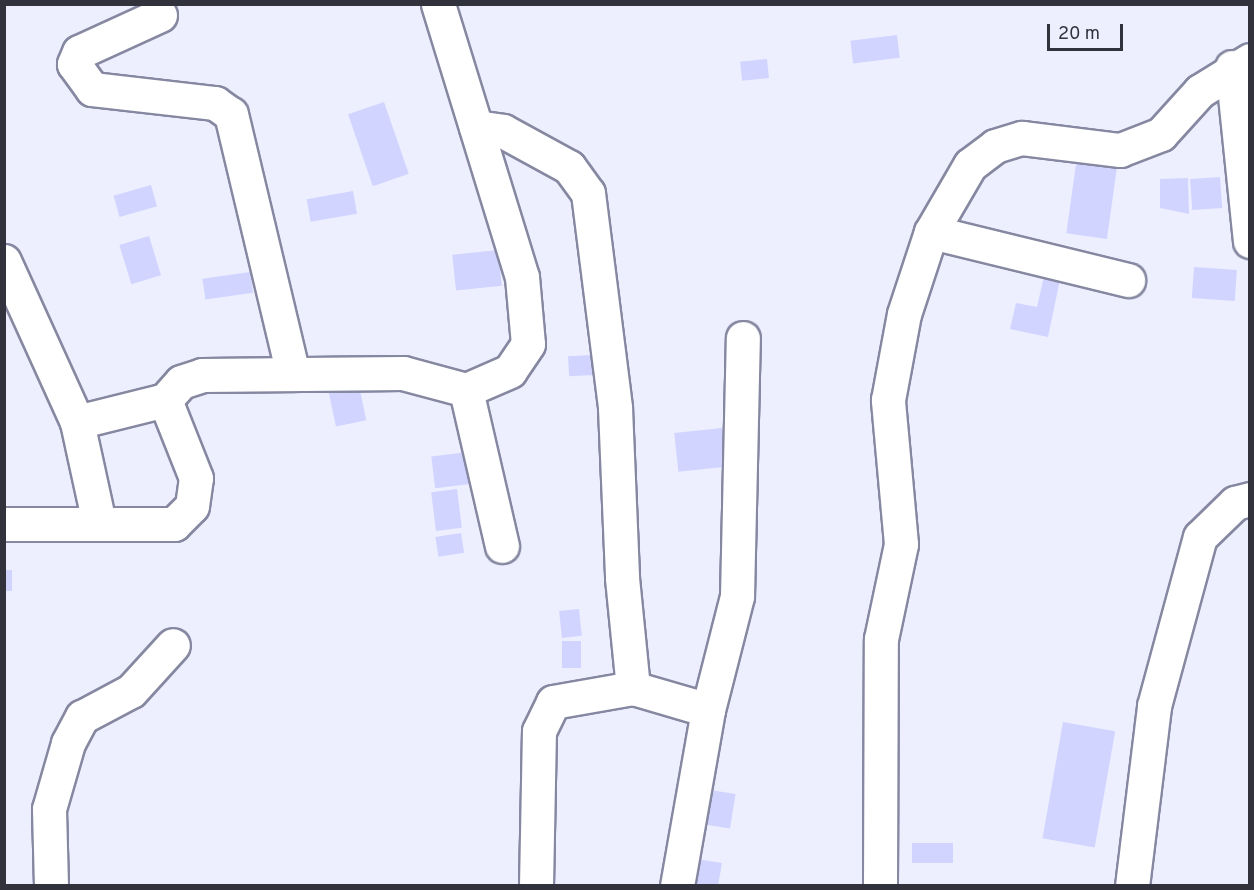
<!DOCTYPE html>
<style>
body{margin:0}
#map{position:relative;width:1254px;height:890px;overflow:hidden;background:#edefff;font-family:Overpass,sans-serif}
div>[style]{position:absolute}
.building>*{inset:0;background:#d1d4fe;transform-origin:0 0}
.roads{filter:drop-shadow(2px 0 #8688a1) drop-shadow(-2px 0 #8688a1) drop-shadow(0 2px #8688a1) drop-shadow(0 -2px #8688a1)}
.minor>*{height:33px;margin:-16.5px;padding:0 16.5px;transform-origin:16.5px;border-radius:16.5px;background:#fff}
span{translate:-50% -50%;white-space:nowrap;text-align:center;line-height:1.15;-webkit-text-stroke:4.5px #edefff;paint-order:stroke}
.frame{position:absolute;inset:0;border:6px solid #31323c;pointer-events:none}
.scale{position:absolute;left:1047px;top:24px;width:76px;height:27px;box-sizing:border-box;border:3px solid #31323c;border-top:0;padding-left:8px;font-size:18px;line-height:21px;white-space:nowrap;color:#31323c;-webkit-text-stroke:4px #edefff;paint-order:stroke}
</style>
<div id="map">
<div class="building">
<i style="left:897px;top:35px;width:23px;height:47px;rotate:83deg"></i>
<i style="left:767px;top:59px;width:19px;height:27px;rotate:84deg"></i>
<i style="left:384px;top:102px;width:76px;height:38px;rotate:71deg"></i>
<i style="left:1078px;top:150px;width:41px;height:84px;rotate:8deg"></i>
<i style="left:1220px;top:177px;width:31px;height:30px;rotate:86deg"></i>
<i style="clip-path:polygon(1188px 178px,1189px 214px,1160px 208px,1160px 179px)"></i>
<i style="left:151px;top:185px;width:22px;height:39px;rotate:74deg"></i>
<i style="left:353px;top:191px;width:23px;height:47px;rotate:80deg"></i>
<i style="left:149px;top:236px;width:41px;height:31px;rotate:73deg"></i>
<i style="left:498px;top:250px;width:36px;height:46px;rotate:84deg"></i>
<i style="left:1194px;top:267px;width:43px;height:31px;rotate:4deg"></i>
<i style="left:250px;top:272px;width:21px;height:48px;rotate:82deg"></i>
<i style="clip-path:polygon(1045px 272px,1061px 275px,1048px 337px,1010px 329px,1016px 303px,1037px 307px)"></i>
<i style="left:593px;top:355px;width:20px;height:25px;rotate:87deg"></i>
<i style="left:358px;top:381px;width:40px;height:31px;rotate:78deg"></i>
<i style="left:722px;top:428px;width:39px;height:48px;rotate:84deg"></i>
<i style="left:468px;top:452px;width:32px;height:37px;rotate:83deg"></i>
<i style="left:457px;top:489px;width:39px;height:26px;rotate:83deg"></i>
<i style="left:461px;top:533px;width:20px;height:26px;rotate:81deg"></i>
<i style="left:4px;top:570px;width:8px;height:21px"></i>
<i style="left:579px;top:609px;width:27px;height:20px;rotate:84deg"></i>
<i style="left:562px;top:641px;width:19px;height:27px"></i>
<i style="left:1063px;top:722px;width:53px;height:118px;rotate:10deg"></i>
<i style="left:698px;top:788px;width:38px;height:35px;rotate:9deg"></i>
<i style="left:912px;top:843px;width:41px;height:20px"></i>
<i style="clip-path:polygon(690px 858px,722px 863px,718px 886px,685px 886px)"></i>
</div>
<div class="roads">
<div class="minor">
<i style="left:438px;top:4px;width:286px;rotate:72.9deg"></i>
<i style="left:522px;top:277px;width:67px;rotate:84.9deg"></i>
<i style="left:528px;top:344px;width:32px;rotate:124deg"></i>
<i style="left:510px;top:371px;width:48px;rotate:156.6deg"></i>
<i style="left:160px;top:15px;width:89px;rotate:155.4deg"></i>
<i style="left:79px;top:52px;width:13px;rotate:113deg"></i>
<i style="left:74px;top:64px;width:31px;rotate:54deg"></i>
<i style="left:92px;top:89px;width:124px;rotate:6.5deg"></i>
<i style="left:215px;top:103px;width:19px;rotate:35deg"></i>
<i style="left:231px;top:114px;width:267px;rotate:76.6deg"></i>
<i style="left:1232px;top:67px;width:175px;rotate:84.1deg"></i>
<i style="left:476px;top:127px;width:27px;rotate:8deg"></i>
<i style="left:503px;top:131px;width:75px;rotate:28.6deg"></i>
<i style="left:569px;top:167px;width:32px;rotate:54deg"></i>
<i style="left:588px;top:193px;width:217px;rotate:82.8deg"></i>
<i style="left:615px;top:408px;width:170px;rotate:87.6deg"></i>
<i style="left:622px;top:578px;width:111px;rotate:84.3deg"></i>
<i style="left:931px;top:232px;width:203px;rotate:13.7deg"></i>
<i style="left:4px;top:261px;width:177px;rotate:65.6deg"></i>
<i style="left:77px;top:422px;width:91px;rotate:-14deg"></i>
<i style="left:77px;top:422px;width:103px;rotate:77.7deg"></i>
<i style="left:4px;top:524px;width:170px"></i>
<i style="left:174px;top:524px;width:25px;rotate:-45deg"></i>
<i style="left:192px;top:506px;width:28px;rotate:-82deg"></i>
<i style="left:196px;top:478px;width:84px;rotate:-111.7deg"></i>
<i style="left:165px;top:400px;width:24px;rotate:-48deg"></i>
<i style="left:181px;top:382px;width:22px;rotate:-18deg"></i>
<i style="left:202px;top:375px;width:201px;rotate:-0.6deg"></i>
<i style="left:403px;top:373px;width:65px;rotate:15.1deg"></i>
<i style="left:466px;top:390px;width:160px;rotate:77deg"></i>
<i style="left:51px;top:886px;width:77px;rotate:-91.5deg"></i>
<i style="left:49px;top:809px;width:69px;rotate:-73.9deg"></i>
<i style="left:68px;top:743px;width:30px;rotate:-62deg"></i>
<i style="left:82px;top:717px;width:55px;rotate:-28deg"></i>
<i style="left:131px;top:691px;width:62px;rotate:-47.6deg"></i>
<i style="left:536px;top:886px;width:155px;rotate:-88.9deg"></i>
<i style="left:539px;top:731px;width:32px;rotate:-64deg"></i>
<i style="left:553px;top:702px;width:81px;rotate:-9.9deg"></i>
<i style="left:633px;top:688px;width:78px;rotate:16.3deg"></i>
<i style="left:677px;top:886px;width:179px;rotate:-80deg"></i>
<i style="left:708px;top:710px;width:118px;rotate:-75.7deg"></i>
<i style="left:737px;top:596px;width:258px;rotate:-88.7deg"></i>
<i style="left:880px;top:886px;width:247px;rotate:-89.8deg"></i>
<i style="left:881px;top:639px;width:97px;rotate:-78.1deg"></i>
<i style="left:901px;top:544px;width:145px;rotate:-95.2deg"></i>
<i style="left:888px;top:400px;width:87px;rotate:-79.5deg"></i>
<i style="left:904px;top:314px;width:86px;rotate:-71.8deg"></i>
<i style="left:931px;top:232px;width:78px;rotate:-59.8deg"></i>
<i style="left:970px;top:165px;width:31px;rotate:-37deg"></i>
<i style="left:995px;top:146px;width:28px;rotate:-17deg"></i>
<i style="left:1022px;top:138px;width:99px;rotate:7deg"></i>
<i style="left:1120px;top:150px;width:44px;rotate:-21.3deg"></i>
<i style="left:1161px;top:134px;width:58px;rotate:-47.8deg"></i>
<i style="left:1200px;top:91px;width:59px;rotate:-31.8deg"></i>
<i style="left:1132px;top:886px;width:181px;rotate:-83deg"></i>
<i style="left:1154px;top:706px;width:175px;rotate:-74.8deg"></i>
<i style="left:1200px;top:537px;width:49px;rotate:-44.2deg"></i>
<i style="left:1235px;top:503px;width:16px;rotate:-15deg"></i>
</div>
</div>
<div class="frame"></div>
<div class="scale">20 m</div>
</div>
